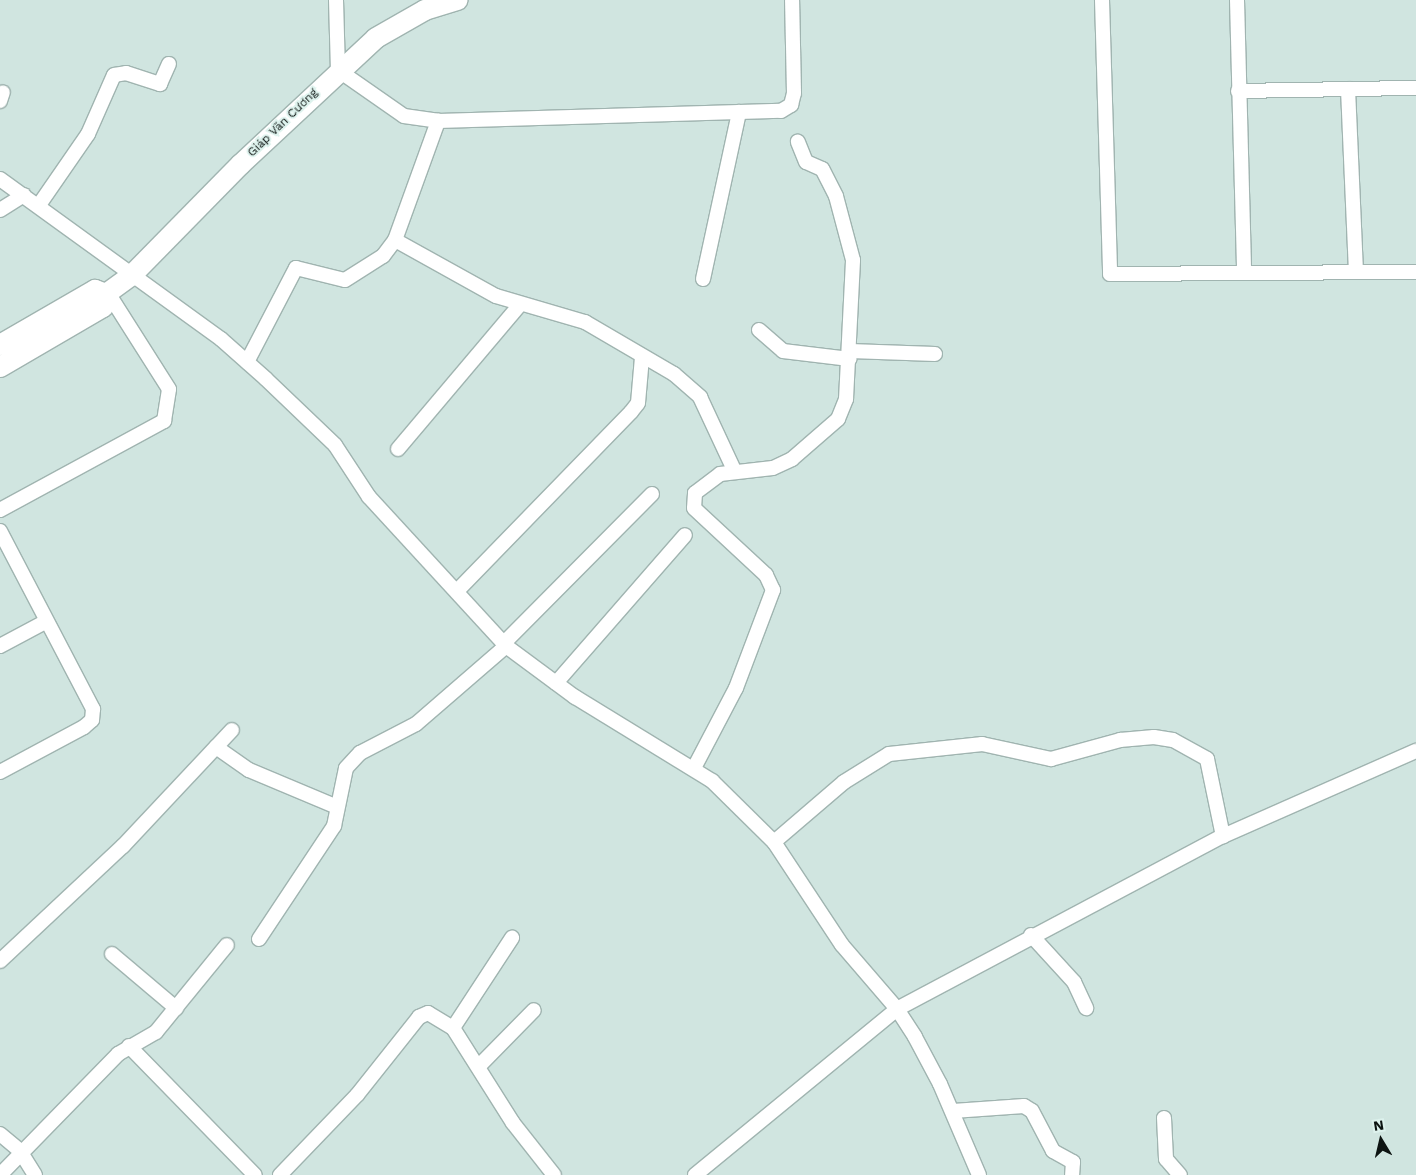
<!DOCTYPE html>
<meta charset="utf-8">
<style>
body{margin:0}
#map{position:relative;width:1416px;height:1175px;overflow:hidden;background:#d0e5e0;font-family:"Work Sans",sans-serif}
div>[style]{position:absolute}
.roads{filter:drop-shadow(1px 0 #a0b4b0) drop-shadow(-1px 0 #a0b4b0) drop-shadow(0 1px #a0b4b0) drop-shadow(0 -1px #a0b4b0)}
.street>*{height:14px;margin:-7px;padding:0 7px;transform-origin:7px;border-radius:7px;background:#fff}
.secondary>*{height:20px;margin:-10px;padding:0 10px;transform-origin:10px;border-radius:10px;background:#fff}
span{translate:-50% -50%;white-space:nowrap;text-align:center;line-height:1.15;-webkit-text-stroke:4px #ddf2ed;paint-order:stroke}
.street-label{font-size:12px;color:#0d1412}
.north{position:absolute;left:1356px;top:1115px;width:50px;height:50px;-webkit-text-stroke:4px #ddf2ed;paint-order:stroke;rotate:351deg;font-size:14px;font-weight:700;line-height:20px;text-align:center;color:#0d1412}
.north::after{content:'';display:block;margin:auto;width:18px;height:22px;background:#0d1412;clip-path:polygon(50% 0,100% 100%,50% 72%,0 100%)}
</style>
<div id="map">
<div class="roads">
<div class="street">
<i style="left:336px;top:0;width:70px;rotate:88.4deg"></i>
<i style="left:338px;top:70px;width:80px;rotate:34.9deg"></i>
<i style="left:404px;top:116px;width:34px;rotate:8deg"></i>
<i style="left:438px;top:121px;width:343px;rotate:-1.7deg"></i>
<i style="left:781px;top:111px;width:12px;rotate:-31deg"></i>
<i style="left:791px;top:105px;width:12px;rotate:-76deg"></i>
<i style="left:794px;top:93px;width:93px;rotate:-91.2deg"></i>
<i style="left:1102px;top:0;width:274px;rotate:88.3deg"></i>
<i style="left:1110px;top:274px;width:306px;rotate:-0.4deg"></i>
<i style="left:1237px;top:0;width:273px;rotate:88.5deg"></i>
<i style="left:1348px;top:89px;width:181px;rotate:87.5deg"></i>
<i style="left:1238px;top:91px;width:178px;rotate:-1deg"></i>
<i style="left:0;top:101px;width:9px;rotate:-72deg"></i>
<i style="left:0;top:179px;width:273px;rotate:35.9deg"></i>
<i style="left:221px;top:339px;width:60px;rotate:41.6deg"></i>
<i style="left:266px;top:379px;width:95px;rotate:43.7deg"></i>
<i style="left:335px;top:445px;width:62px;rotate:56.8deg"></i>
<i style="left:369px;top:497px;width:202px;rotate:47.4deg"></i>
<i style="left:506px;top:646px;width:86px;rotate:36.5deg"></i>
<i style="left:575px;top:697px;width:161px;rotate:31.5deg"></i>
<i style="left:712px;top:781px;width:87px;rotate:44.5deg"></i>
<i style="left:774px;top:842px;width:123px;rotate:56.6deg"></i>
<i style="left:842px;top:945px;width:84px;rotate:49.3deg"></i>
<i style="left:897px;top:1009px;width:33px;rotate:57deg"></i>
<i style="left:915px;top:1037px;width:53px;rotate:62deg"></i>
<i style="left:940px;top:1084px;width:99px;rotate:66.8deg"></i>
<i style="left:39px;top:205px;width:86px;rotate:-55.4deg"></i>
<i style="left:88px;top:134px;width:64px;rotate:-66.2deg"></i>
<i style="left:114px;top:75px;width:12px;rotate:-9deg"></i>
<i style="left:126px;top:73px;width:36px;rotate:18deg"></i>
<i style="left:160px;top:84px;width:22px;rotate:-66deg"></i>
<i style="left:0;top:210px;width:28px;rotate:-32deg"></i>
<i style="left:395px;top:240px;width:115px;rotate:29deg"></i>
<i style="left:496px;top:296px;width:93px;rotate:16.3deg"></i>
<i style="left:585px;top:322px;width:103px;rotate:30.3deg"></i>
<i style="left:674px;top:374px;width:35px;rotate:41deg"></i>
<i style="left:700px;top:397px;width:81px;rotate:65deg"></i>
<i style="left:703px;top:279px;width:171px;rotate:-77.8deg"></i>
<i style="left:759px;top:330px;width:32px;rotate:41deg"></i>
<i style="left:783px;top:351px;width:67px;rotate:6.8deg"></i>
<i style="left:850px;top:351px;width:85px;rotate:2deg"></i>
<i style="left:247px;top:362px;width:106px;rotate:-62.5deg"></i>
<i style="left:296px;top:268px;width:50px;rotate:13.8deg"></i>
<i style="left:345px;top:280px;width:45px;rotate:-32.3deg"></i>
<i style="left:383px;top:256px;width:20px;rotate:-53deg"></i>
<i style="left:395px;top:240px;width:127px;rotate:-70.1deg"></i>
<i style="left:398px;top:449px;width:187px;rotate:-49.8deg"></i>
<i style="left:0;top:510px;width:187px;rotate:-28.5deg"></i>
<i style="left:164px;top:421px;width:32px;rotate:-81deg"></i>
<i style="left:169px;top:389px;width:114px;rotate:-122.4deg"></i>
<i style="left:0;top:531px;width:201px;rotate:62.4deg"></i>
<i style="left:93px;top:709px;width:11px;rotate:95deg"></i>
<i style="left:92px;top:720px;width:11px;rotate:139deg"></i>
<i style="left:84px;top:727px;width:95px;rotate:151.8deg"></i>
<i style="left:458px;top:590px;width:248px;rotate:-45.8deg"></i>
<i style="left:631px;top:412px;width:11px;rotate:-52deg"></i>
<i style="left:638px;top:403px;width:46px;rotate:-85deg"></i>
<i style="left:504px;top:643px;width:210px;rotate:-45.2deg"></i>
<i style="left:0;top:646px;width:51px;rotate:-28.1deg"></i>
<i style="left:556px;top:683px;width:196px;rotate:-48.9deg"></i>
<i style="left:216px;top:747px;width:40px;rotate:34.9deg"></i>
<i style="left:249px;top:770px;width:95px;rotate:22.8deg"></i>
<i style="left:694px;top:768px;width:90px;rotate:-62.3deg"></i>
<i style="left:736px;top:688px;width:105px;rotate:-69.3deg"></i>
<i style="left:773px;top:590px;width:17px;rotate:-115deg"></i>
<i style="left:766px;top:575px;width:98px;rotate:-137.1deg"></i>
<i style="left:694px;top:508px;width:15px;rotate:-86deg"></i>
<i style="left:695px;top:493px;width:31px;rotate:-37deg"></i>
<i style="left:720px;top:474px;width:53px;rotate:-6.5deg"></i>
<i style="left:773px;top:468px;width:21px;rotate:-25deg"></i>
<i style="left:792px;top:459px;width:61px;rotate:-41deg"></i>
<i style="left:838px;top:419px;width:22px;rotate:-68deg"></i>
<i style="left:846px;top:399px;width:139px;rotate:-87.1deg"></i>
<i style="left:853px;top:260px;width:66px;rotate:-104.9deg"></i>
<i style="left:836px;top:196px;width:30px;rotate:-117deg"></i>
<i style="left:822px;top:169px;width:17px;rotate:-156deg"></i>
<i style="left:806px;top:162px;width:22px;rotate:-112deg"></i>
<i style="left:774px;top:842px;width:92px;rotate:-40.6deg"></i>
<i style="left:844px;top:782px;width:53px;rotate:-31.9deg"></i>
<i style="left:889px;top:754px;width:94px;rotate:-6.1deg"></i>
<i style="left:982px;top:744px;width:71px;rotate:12.3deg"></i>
<i style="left:1051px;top:759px;width:72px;rotate:-15.4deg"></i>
<i style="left:1120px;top:740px;width:34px;rotate:-5deg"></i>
<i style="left:1154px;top:737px;width:19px;rotate:9deg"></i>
<i style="left:1173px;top:740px;width:39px;rotate:29deg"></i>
<i style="left:1207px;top:759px;width:79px;rotate:78.3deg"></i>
<i style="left:1031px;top:935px;width:64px;rotate:47.5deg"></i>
<i style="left:1074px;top:982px;width:29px;rotate:65deg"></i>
<i style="left:259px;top:939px;width:136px;rotate:-56.4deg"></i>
<i style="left:334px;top:826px;width:59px;rotate:-78.3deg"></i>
<i style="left:346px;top:768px;width:21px;rotate:-47deg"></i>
<i style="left:360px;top:753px;width:63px;rotate:-27.4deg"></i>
<i style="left:416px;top:724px;width:119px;rotate:-40.9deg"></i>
<i style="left:112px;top:954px;width:84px;rotate:40.2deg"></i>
<i style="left:0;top:961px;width:168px;rotate:-43.1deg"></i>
<i style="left:123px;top:846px;width:159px;rotate:-46.8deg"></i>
<i style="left:453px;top:1028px;width:108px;rotate:-56.8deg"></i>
<i style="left:129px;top:1046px;width:180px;rotate:45.7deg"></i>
<i style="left:479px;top:1066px;width:78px;rotate:-45.5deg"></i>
<i style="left:953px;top:1111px;width:71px;rotate:-4deg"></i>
<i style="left:1024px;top:1106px;width:9px;rotate:32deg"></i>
<i style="left:1032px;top:1111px;width:45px;rotate:62.3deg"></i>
<i style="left:1053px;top:1151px;width:23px;rotate:29deg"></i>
<i style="left:1073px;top:1162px;width:13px;rotate:94deg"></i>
<i style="left:1164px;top:1118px;width:41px;rotate:87.2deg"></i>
<i style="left:1166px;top:1159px;width:21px;rotate:49deg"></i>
<i style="left:0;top:1134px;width:26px;rotate:40deg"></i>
<i style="left:20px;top:1151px;width:28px;rotate:58deg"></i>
<i style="left:0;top:1175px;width:169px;rotate:-45.7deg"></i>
<i style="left:118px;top:1054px;width:44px;rotate:-30.1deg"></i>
<i style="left:156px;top:1032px;width:112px;rotate:-50.8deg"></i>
<i style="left:280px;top:1175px;width:111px;rotate:-46.1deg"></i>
<i style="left:357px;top:1095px;width:100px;rotate:-51.5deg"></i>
<i style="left:419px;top:1017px;width:10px;rotate:-24deg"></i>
<i style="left:428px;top:1013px;width:29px;rotate:31deg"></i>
<i style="left:453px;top:1028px;width:112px;rotate:57.7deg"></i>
<i style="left:513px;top:1123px;width:66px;rotate:51.7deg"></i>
<i style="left:695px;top:1175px;width:261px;rotate:-39.4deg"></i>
<i style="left:897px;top:1009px;width:369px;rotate:-28deg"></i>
<i style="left:1223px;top:836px;width:211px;rotate:-23.8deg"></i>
</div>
<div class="secondary">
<i style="left:0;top:345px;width:110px;rotate:-30.1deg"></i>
<i style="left:95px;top:290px;width:12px;rotate:20deg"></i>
<i style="left:0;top:367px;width:119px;rotate:-30.2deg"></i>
<i style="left:103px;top:307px;width:13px;rotate:-77deg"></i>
<i style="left:106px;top:294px;width:31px;rotate:-36deg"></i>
<i style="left:131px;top:276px;width:156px;rotate:-45.5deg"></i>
<i style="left:240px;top:165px;width:186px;rotate:-43deg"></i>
<i style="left:376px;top:38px;width:56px;rotate:-29.7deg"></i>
<i style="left:425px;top:10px;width:34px;rotate:-17deg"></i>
</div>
</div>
<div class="street-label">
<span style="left:283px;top:123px;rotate:-44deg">Giáp Văn Cương</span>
</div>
<div class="north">N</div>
</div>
